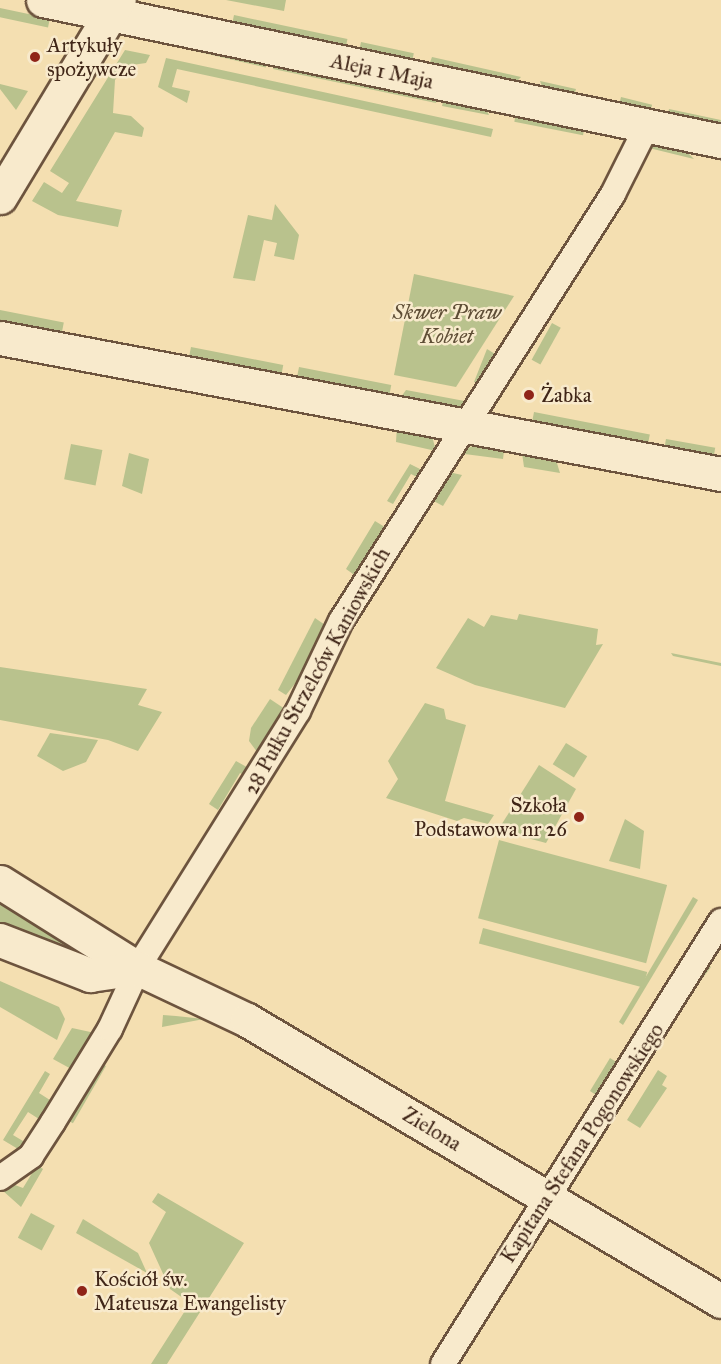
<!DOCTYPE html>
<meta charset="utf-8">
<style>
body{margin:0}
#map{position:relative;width:721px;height:1364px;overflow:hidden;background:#f4dfb1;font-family:"IM FELL Great Primer",serif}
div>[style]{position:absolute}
.green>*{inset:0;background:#b9c28d;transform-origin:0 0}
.roads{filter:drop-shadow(2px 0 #6d543e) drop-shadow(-2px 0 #6d543e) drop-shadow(0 2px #6d543e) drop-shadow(0 -2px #6d543e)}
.street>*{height:24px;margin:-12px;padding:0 12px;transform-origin:12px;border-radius:12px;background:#f8eacc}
.secondary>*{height:33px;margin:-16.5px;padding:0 16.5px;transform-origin:16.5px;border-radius:16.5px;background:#f8eacc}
.dots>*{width:16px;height:16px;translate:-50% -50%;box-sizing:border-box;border:3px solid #f8eacc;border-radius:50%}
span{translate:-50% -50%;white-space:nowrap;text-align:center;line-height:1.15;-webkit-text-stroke:5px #f8eacc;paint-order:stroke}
.poi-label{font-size:21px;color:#402618}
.left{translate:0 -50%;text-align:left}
.right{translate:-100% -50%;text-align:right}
.street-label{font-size:21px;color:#402618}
.park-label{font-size:21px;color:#5e4d35;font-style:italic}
</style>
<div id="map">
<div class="green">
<i style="clip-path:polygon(226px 0,286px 0,284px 11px)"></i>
<i style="left:0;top:8px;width:51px;height:9px;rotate:12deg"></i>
<i style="left:234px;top:15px;width:116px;height:8px;rotate:12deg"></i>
<i style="left:169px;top:38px;width:101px;height:7px;rotate:13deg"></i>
<i style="left:361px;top:42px;width:54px;height:8px;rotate:12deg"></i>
<i style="clip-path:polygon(125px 50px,150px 55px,146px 63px,125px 66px,115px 80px,113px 113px,131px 116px,144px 128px,142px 137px,115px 132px,76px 201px,122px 210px,118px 227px,58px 215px,32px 201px,44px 182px,62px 193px,69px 183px,50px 171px)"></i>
<i style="clip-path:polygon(432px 57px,521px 77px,515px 83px,429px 65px)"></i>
<i style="clip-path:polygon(166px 58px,493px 129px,491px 137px,177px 69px,172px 87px,190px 91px,187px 103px,158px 87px)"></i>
<i style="clip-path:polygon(275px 62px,437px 97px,436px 103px,273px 69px)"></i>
<i style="clip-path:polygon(540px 81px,576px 89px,574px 96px,543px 89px)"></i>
<i style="clip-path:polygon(0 84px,28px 91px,16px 110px,0 89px)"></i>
<i style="left:621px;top:97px;width:32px;height:8px;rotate:14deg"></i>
<i style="clip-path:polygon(444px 98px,485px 107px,489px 115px,442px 106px)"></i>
<i style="left:669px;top:109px;width:53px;height:7px;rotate:12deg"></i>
<i style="left:516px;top:113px;width:70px;height:9px;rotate:11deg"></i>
<i style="clip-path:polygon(675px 140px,694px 159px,649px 148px,656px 141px)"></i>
<i style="clip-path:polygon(275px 204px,299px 235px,294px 260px,274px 256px,277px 243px,264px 240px,255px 281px,233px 278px,248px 215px,272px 220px)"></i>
<i style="clip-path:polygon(414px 274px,514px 296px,456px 387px,394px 375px)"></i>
<i style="left:0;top:310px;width:65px;height:11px;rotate:11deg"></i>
<i style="left:552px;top:323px;width:10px;height:42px;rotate:29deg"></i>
<i style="left:191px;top:347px;width:94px;height:10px;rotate:11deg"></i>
<i style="clip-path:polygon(487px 349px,500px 357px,483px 384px,474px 382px)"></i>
<i style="left:299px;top:367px;width:94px;height:10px;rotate:11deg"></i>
<i style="clip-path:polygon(406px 390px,470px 402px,457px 408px,401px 397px)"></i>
<i style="left:534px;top:412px;width:118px;height:13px;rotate:11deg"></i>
<i style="clip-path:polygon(397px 426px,432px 436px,436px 451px,396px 442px)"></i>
<i style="left:666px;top:439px;width:50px;height:12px;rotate:10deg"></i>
<i style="left:71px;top:444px;width:32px;height:36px;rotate:11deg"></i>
<i style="clip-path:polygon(475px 445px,504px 451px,503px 459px,457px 453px)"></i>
<i style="clip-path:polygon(129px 453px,149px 459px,142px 494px,122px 486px)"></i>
<i style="clip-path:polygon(522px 453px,556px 460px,560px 473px,524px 467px)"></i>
<i style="clip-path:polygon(410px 464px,424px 471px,419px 478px,411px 474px,393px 504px,387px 501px)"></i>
<i style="clip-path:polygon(444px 471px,462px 475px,443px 506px,428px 498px)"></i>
<i style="clip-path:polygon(375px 521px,388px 529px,353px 583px,353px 574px,346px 569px)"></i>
<i style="clip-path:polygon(519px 614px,598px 629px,596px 645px,603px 644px,565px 708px,475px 685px,436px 668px,468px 618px,484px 627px,491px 615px,517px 620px)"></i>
<i style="clip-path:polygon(315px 618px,328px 627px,311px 663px,286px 695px,278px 690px)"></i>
<i style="clip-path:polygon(671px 653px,721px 663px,721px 666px,673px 656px)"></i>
<i style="clip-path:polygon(0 667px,147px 689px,138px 705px,162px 712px,138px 751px,108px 740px,0 720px)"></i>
<i style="clip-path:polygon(270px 699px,288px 711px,260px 756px,249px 741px,251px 728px)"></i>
<i style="clip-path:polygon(425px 703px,444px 709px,446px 719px,466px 725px,445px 801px,494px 815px,488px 824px,464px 818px,457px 821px,386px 798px,398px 779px,388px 761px)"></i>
<i style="clip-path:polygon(50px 733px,98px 740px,86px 762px,63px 771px,37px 756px)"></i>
<i style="left:566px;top:743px;width:25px;height:25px;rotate:32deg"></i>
<i style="clip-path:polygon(236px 761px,252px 770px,248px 777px,240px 773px,218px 810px,209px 804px)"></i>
<i style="clip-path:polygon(539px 765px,576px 789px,546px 843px,498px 830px)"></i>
<i style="clip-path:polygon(625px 819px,644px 831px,640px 869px,609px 861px)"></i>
<i style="left:499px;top:840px;width:174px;height:81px;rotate:15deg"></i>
<i style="clip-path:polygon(0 895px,106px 966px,0 927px)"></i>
<i style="clip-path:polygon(693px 897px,698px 900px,623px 1025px,619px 1022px)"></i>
<i style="left:483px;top:928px;width:170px;height:16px;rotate:15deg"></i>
<i style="left:707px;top:964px;width:5px;height:98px;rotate:37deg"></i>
<i style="clip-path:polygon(0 981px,59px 1007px,65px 1019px,57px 1040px,0 1007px)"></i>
<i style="clip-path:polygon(163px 1015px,176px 1016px,204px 1019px,162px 1027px)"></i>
<i style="clip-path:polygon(72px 1028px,95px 1033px,73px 1070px,53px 1059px)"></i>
<i style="clip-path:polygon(610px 1058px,624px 1067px,599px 1097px,590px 1091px)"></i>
<i style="left:99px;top:1062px;width:8px;height:66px;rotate:30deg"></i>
<i style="clip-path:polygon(658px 1070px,667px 1076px,662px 1085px,667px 1088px,640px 1128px,627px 1120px)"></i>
<i style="clip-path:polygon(45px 1071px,50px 1074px,39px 1093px,53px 1102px,42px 1121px,28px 1112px,13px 1135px,28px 1144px,23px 1152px,3px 1140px)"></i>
<i style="clip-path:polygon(37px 1165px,43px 1169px,21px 1207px,2px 1190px,7px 1182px,23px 1188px)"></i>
<i style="clip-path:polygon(158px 1193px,244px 1243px,167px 1364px,151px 1364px,190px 1303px,170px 1289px,149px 1243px,166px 1212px,152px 1202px)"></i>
<i style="left:31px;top:1213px;width:27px;height:28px;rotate:28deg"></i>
<i style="clip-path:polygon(83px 1219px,138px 1253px,147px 1273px,76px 1233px)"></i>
</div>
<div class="roads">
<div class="street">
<i style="left:0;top:1178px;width:38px;rotate:-35deg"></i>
<i style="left:31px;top:1156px;width:40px;rotate:-57.1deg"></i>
<i style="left:53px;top:1122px;width:109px;rotate:-58.5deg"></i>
<i style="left:110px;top:1029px;width:72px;rotate:-65.2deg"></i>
<i style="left:140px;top:964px;width:298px;rotate:-58deg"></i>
<i style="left:298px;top:711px;width:100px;rotate:-64.5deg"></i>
<i style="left:341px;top:621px;width:506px;rotate:-57.5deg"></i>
<i style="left:613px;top:194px;width:76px;rotate:-63.4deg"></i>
<i style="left:443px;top:1364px;width:523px;rotate:-57.89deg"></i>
</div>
<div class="secondary">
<i style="left:43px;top:0;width:693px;rotate:11.75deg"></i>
<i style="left:0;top:197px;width:230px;rotate:-58.9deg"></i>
<i style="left:0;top:338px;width:734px;rotate:10.68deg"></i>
<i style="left:0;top:882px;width:162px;rotate:32.1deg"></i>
<i style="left:137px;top:968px;width:122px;rotate:25.3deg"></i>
<i style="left:247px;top:1020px;width:551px;rotate:30.66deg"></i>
<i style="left:0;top:940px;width:97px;rotate:21.3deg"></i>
<i style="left:90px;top:975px;width:48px;rotate:-8.5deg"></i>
</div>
</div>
<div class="dots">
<i style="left:35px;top:57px;background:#8f2418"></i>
<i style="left:529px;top:395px;background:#8f2418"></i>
<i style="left:579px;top:817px;background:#8f2418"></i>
<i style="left:82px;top:1291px;background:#8f2418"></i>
</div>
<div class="poi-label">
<span class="left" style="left:47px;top:57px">Artykuły<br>spożywcze</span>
<span class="left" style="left:541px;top:395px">Żabka</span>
<span class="right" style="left:567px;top:817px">Szkoła<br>Podstawowa nr 26</span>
<span class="left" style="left:94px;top:1291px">Kościół św.<br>Mateusza Ewangelisty</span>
</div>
<div class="street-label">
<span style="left:382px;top:71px;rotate:12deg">Aleja 1 Maja</span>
<span style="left:317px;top:671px;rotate:-61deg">28 Pułku Strzelców Kaniowskich</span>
<span style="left:432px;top:1129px;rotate:31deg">Zielona</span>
<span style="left:582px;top:1143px;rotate:-57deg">Kapitana Stefana Pogonowskiego</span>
</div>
<div class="park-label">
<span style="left:447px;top:324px">Skwer Praw<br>Kobiet</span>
</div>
</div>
